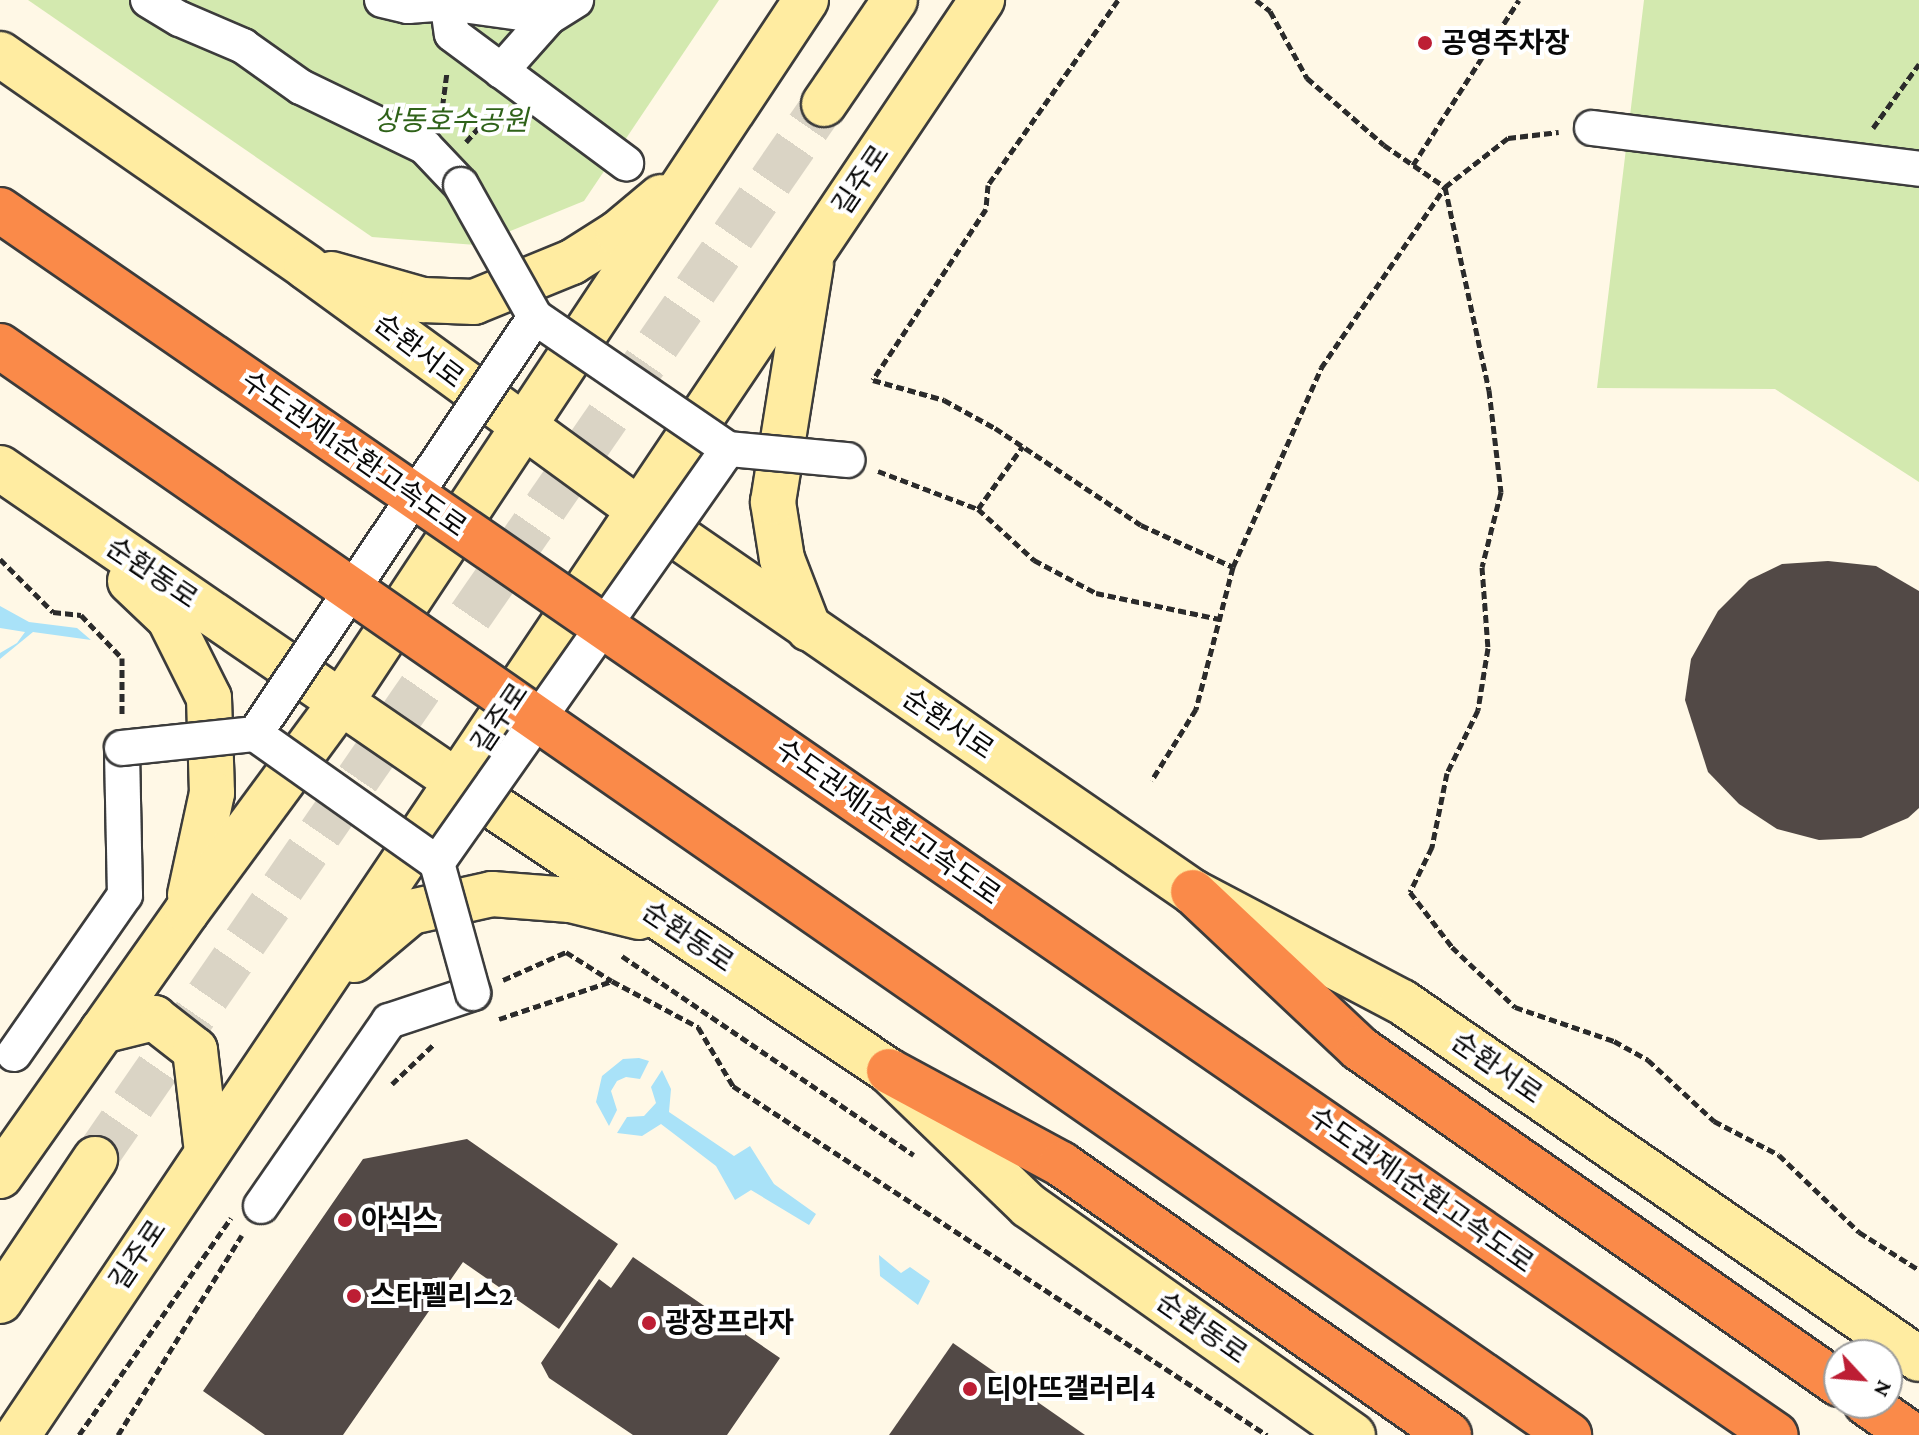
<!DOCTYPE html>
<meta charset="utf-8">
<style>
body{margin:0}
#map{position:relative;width:1919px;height:1435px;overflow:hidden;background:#fff8e6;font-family:"Crimson Pro","Noto Sans KR",serif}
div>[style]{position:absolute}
.green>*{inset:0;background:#d3e9af}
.water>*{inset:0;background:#a9e2f8}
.building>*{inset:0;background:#524946}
.secondary-tunnel>*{height:44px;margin-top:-22px;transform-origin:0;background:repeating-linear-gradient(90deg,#dad4c5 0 44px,transparent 0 66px)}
.path>*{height:5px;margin-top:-2.5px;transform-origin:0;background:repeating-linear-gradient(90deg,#2b2b2b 0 8px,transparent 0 12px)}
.roads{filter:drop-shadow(2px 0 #3c3c3c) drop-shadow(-2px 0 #3c3c3c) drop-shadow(0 2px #3c3c3c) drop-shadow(0 -2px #3c3c3c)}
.street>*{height:34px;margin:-17px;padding:0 17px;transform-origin:17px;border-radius:17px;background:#fff}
.secondary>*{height:44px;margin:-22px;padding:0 22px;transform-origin:22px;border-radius:22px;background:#ffeca1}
.highway>*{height:44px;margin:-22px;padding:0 22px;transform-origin:22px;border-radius:22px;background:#fa8a49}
.bridges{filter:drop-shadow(2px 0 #3c3c3c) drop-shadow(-2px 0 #3c3c3c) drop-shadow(0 2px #3c3c3c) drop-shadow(0 -2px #3c3c3c)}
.street-bridge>*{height:34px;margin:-17px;padding:0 17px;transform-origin:17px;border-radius:17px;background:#fff}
.highway-bridge>*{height:44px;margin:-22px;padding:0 22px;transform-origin:22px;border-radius:22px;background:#fa8a49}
.dots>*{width:22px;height:22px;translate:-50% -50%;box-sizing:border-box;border:4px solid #fff;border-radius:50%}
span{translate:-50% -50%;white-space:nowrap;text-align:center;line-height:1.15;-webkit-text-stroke:8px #fff;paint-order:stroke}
.poi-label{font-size:28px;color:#090909;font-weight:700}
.left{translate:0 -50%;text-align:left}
.park-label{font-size:28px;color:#2f6219;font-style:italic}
.street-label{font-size:28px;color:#090909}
.north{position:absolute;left:1823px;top:1339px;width:80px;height:80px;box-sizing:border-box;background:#fff;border:2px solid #9d9d9d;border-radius:50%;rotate:116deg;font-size:22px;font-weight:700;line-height:32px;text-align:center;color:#090909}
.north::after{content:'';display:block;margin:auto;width:28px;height:36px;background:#bd1e34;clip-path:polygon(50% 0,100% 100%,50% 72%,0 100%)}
</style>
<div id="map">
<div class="green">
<i style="clip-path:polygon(28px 0,719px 0,584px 201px,476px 245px,372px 237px)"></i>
<i style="clip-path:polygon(1644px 0,1919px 0,1919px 482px,1775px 389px,1597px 388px)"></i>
</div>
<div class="water">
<i style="clip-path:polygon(0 606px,29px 622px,77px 628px,91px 640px,33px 632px,0 659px,0 653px,17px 643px,25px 632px,0 628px)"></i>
<i style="clip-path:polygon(639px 1058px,649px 1061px,640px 1079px,626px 1077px,617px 1081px,611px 1091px,617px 1110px,609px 1126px,596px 1102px,602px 1076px,623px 1059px)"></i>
<i style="clip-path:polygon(662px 1070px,671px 1089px,669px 1112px,734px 1156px,750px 1146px,774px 1184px,816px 1214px,809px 1225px,751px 1190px,735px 1200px,716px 1166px,661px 1124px,642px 1136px,617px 1133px,627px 1117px,644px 1116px,656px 1103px,651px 1087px)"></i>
<i style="clip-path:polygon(879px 1255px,901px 1273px,910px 1267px,930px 1281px,918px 1305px,880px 1276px)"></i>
</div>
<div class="building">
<i style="clip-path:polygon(1828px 561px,1876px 566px,1919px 591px,1919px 808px,1908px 818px,1861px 838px,1819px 840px,1777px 829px,1739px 804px,1708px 772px,1685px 700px,1691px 659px,1718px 611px,1749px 580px,1782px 564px)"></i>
<i style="clip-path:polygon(467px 1139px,618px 1244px,559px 1329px,463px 1262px,343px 1435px,265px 1435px,203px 1391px,363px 1159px)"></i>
<i style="clip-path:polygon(633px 1257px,780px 1358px,727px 1435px,633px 1435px,549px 1378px,541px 1363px,599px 1279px,611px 1288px)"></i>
<i style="clip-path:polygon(953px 1343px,1085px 1435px,889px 1435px)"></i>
</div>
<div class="secondary-tunnel">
<i style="left:95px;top:1159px;width:1282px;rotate:-55.36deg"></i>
</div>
<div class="path">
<i style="left:1118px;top:0;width:226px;rotate:125.1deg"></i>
<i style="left:988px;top:185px;width:24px;rotate:95deg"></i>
<i style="left:986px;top:209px;width:205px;rotate:123.5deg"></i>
<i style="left:873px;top:380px;width:74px;rotate:15.7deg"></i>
<i style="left:944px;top:400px;width:58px;rotate:28.8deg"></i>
<i style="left:995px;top:428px;width:175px;rotate:33.6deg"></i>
<i style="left:1141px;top:525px;width:101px;rotate:24.5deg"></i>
<i style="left:1233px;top:567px;width:147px;rotate:104.6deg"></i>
<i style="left:1196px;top:709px;width:84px;rotate:121.8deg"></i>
<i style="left:1256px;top:0;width:18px;rotate:38deg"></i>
<i style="left:1270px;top:11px;width:77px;rotate:61.1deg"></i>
<i style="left:1307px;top:78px;width:102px;rotate:41deg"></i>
<i style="left:1384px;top:145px;width:74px;rotate:34.5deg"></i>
<i style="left:1445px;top:187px;width:208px;rotate:77.8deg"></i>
<i style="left:1489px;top:390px;width:103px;rotate:83.3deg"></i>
<i style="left:1501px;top:492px;width:77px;rotate:104.2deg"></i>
<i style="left:1482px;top:567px;width:81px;rotate:85.8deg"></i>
<i style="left:1488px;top:648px;width:63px;rotate:99.2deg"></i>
<i style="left:1478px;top:710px;width:70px;rotate:116.2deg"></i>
<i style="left:1447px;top:773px;width:76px;rotate:101.5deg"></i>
<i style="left:1432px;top:847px;width:50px;rotate:116.1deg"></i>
<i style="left:1410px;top:892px;width:69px;rotate:52.6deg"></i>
<i style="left:1452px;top:947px;width:87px;rotate:43.6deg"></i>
<i style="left:1515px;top:1007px;width:105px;rotate:19deg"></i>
<i style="left:1614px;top:1041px;width:39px;rotate:29deg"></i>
<i style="left:1648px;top:1060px;width:90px;rotate:42.7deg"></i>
<i style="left:1714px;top:1121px;width:73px;rotate:27.6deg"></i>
<i style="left:1779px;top:1155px;width:111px;rotate:43.9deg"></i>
<i style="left:1859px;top:1232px;width:71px;rotate:32.3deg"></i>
<i style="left:441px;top:118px;width:46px;rotate:-82.6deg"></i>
<i style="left:1873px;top:128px;width:79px;rotate:-54.3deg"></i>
<i style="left:466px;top:142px;width:45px;rotate:-48.6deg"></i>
<i style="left:1413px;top:165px;width:196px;rotate:-57.3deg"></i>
<i style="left:878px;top:471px;width:107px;rotate:20.8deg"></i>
<i style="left:978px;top:509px;width:76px;rotate:42.3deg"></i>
<i style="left:1034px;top:560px;width:70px;rotate:28deg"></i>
<i style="left:1096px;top:593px;width:126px;rotate:11.9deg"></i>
<i style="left:978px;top:509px;width:77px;rotate:-54.5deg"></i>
<i style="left:0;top:559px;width:75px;rotate:45deg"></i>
<i style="left:53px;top:612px;width:28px;rotate:6deg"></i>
<i style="left:81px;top:615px;width:59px;rotate:46.4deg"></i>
<i style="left:122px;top:658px;width:57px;rotate:90deg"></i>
<i style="left:1233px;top:567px;width:218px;rotate:-66.1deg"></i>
<i style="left:1321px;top:368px;width:219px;rotate:-55.6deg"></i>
<i style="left:1445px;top:187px;width:80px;rotate:-37.9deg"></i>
<i style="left:1508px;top:138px;width:51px;rotate:-6.7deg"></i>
<i style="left:622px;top:956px;width:353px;rotate:34.3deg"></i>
<i style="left:503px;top:980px;width:69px;rotate:-24deg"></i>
<i style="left:566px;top:952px;width:54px;rotate:32.2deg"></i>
<i style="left:499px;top:1019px;width:119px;rotate:-18.6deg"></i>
<i style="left:612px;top:981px;width:98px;rotate:28.1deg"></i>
<i style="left:698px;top:1027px;width:69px;rotate:59.3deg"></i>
<i style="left:733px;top:1086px;width:638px;rotate:33.17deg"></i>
<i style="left:392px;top:1084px;width:58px;rotate:-43.6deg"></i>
<i style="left:79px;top:1435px;width:265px;rotate:-55deg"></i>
<i style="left:118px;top:1435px;width:235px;rotate:-58.2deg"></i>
</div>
<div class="roads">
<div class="street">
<i style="left:148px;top:0;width:37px;rotate:31deg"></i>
<i style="left:180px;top:19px;width:69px;rotate:23.2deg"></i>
<i style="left:243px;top:46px;width:71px;rotate:35.3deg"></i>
<i style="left:301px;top:87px;width:138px;rotate:25.8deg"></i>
<i style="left:425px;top:147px;width:52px;rotate:46.5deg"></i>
<i style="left:382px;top:0;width:27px;rotate:13deg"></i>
<i style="left:408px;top:6px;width:40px;rotate:-4.3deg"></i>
<i style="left:448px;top:3px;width:102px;rotate:7.9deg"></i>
<i style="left:447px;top:0;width:34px;rotate:82deg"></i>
<i style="left:452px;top:34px;width:217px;rotate:36.6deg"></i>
<i style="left:501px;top:71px;width:72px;rotate:-48.4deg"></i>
<i style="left:549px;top:17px;width:32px;rotate:-32deg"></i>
<i style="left:1592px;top:128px;width:330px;rotate:7.1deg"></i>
<i style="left:14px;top:1054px;width:194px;rotate:-55.1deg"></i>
<i style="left:125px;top:895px;width:147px;rotate:-91.2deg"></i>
<i style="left:261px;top:1206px;width:225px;rotate:-55.3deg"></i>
<i style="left:389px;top:1021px;width:89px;rotate:-18.4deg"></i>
</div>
<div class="secondary">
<i style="left:0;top:54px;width:373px;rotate:34.8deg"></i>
<i style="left:306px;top:267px;width:412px;rotate:36.1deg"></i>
<i style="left:639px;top:510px;width:673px;rotate:34.59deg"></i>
<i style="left:1193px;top:892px;width:236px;rotate:27.8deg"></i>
<i style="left:1402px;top:1002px;width:628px;rotate:34.63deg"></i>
<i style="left:824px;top:104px;width:126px;rotate:-55.7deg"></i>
<i style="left:331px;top:274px;width:96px;rotate:15.8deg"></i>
<i style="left:423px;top:300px;width:51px;rotate:2.2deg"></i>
<i style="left:474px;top:302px;width:106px;rotate:-22.2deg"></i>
<i style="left:572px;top:262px;width:54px;rotate:-32.2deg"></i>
<i style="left:618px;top:233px;width:56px;rotate:-39.9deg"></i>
<i style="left:0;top:468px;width:554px;rotate:34.49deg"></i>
<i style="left:457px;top:782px;width:520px;rotate:33.78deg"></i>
<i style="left:889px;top:1071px;width:194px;rotate:44deg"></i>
<i style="left:1029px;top:1206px;width:397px;rotate:35.3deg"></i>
<i style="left:130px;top:581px;width:54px;rotate:43.5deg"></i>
<i style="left:169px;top:618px;width:89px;rotate:63.4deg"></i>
<i style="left:209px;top:698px;width:95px;rotate:88.2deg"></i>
<i style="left:212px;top:793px;width:104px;rotate:102.2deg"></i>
<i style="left:809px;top:629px;width:75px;rotate:-111.1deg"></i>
<i style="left:782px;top:559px;width:58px;rotate:-99deg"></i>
<i style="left:773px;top:502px;width:241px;rotate:-80.9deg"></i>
<i style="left:354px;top:960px;width:75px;rotate:-40.1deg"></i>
<i style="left:411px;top:912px;width:83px;rotate:-12.5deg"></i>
<i style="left:492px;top:894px;width:78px;rotate:4.4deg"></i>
<i style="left:570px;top:900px;width:71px;rotate:13.8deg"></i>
<i style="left:102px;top:1031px;width:54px;rotate:-14deg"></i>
<i style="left:154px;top:1018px;width:52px;rotate:38deg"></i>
<i style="left:195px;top:1050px;width:103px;rotate:83.3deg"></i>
<i style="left:0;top:1176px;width:324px;rotate:-54.8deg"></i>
<i style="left:187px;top:911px;width:260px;rotate:-53.6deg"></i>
<i style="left:341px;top:702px;width:842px;rotate:-56.48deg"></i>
<i style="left:0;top:1301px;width:171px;rotate:-56.2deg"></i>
<i style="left:18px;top:1435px;width:1729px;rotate:-56.11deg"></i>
</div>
<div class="highway">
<i style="left:1193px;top:892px;width:228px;rotate:43.2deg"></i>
<i style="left:1359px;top:1048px;width:586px;rotate:34.99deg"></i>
<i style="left:889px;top:1071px;width:196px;rotate:28.4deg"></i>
<i style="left:1061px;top:1164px;width:473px;rotate:34.9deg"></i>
<i style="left:1866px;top:1403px;width:56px;rotate:34.8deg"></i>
</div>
</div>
<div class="bridges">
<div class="street-bridge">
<i style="left:461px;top:185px;width:151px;rotate:60.7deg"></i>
<i style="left:535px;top:317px;width:234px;rotate:34.4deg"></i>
<i style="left:728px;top:449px;width:120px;rotate:5.3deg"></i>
<i style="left:255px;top:734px;width:223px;rotate:35.3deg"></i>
<i style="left:122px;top:748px;width:134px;rotate:-6deg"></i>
<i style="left:255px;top:734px;width:502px;rotate:-56.12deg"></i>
<i style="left:473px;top:993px;width:135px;rotate:-105.5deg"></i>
<i style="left:437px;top:863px;width:506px;rotate:-54.9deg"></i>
</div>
<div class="highway-bridge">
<i style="left:0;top:210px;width:2157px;rotate:34.6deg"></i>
<i style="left:0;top:346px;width:1910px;rotate:34.76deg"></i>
</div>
</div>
<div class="dots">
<i style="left:1425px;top:43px;background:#bd1e34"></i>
<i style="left:345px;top:1220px;background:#bd1e34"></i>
<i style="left:354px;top:1296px;background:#bd1e34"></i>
<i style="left:649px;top:1323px;background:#bd1e34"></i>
<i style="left:970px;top:1389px;background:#bd1e34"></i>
</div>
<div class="poi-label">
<span class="left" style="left:1441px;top:43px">공영주차장</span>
<span class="left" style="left:361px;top:1220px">아식스</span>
<span class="left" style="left:370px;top:1296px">스타펠리스2</span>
<span class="left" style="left:665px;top:1323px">광장프라자</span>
<span class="left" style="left:986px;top:1389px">디아뜨갤러리4</span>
</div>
<div class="park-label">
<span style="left:451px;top:121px">상동호수공원</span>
</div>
<div class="street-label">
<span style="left:861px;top:180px;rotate:-56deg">길주로</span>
<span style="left:419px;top:351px;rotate:37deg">순환서로</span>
<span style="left:354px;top:454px;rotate:35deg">수도권제1순환고속도로</span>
<span style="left:152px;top:573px;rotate:34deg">순환동로</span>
<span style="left:500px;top:718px;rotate:-56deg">길주로</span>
<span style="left:948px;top:724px;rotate:34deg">순환서로</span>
<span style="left:888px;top:822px;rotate:35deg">수도권제1순환고속도로</span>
<span style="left:688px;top:937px;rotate:34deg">순환동로</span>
<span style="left:1497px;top:1068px;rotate:35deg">순환서로</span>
<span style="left:1421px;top:1190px;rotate:35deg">수도권제1순환고속도로</span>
<span style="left:138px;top:1255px;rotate:-56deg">길주로</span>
<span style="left:1202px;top:1328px;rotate:35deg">순환동로</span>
</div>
<div class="north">N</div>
</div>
